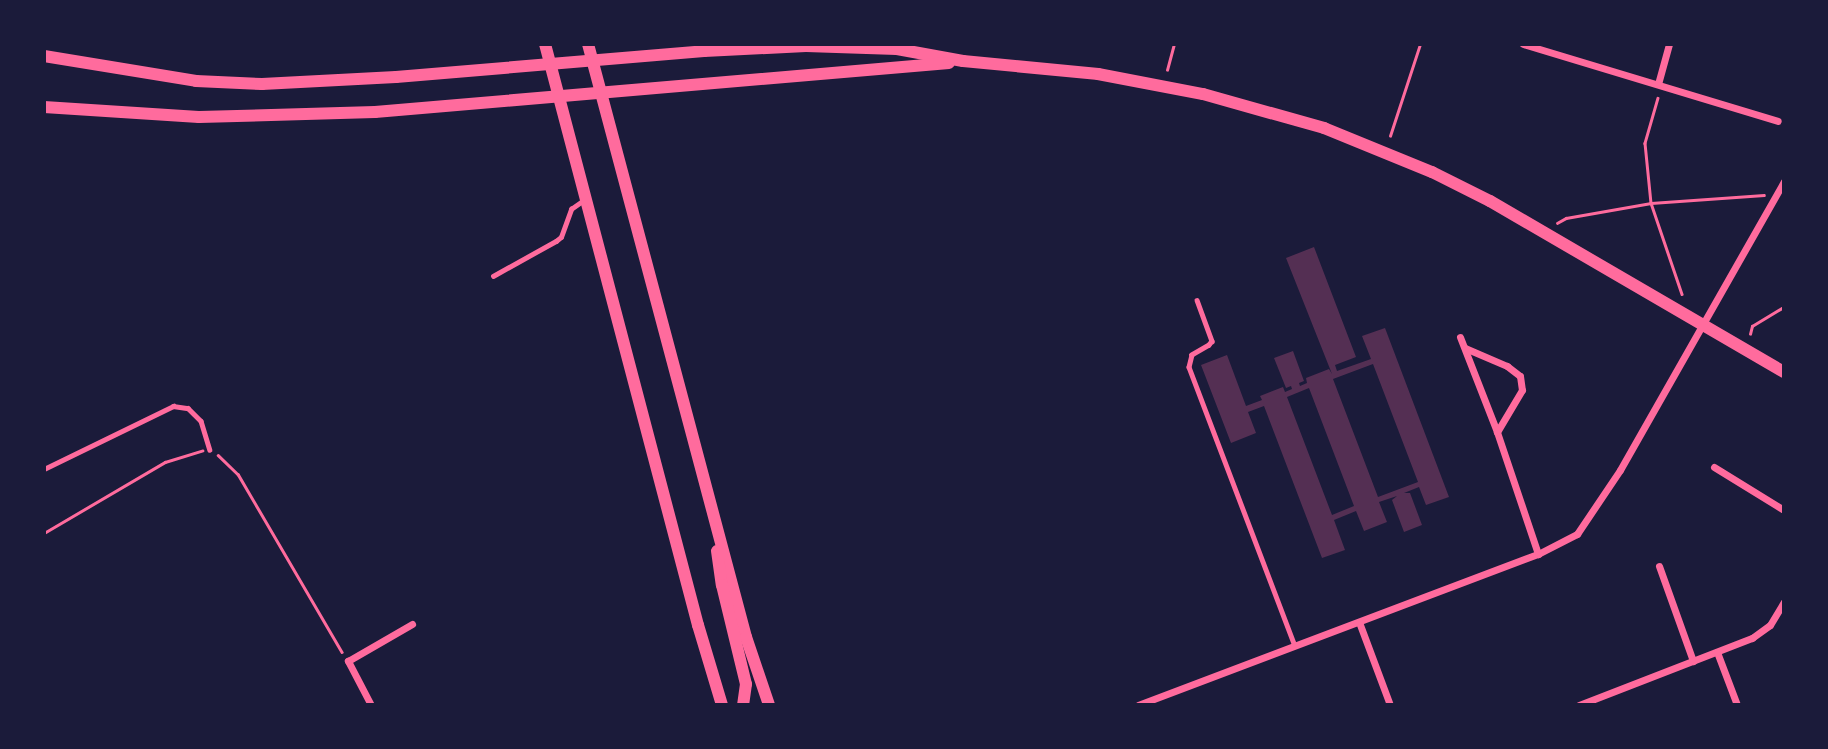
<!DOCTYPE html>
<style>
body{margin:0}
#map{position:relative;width:1828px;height:749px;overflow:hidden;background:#1b1b3a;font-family:Arial,sans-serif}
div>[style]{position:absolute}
.building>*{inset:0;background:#542f53}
.path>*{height:2.5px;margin:-1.25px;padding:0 1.25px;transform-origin:1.25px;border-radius:1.25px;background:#ff6b9d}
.service>*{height:4.5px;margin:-2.25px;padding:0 2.25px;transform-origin:2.25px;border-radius:2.25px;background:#ff6b9d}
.minor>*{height:7px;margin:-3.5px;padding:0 3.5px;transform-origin:3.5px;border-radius:3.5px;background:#ff6b9d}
.secondary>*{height:12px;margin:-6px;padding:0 6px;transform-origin:6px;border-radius:6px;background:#ff6b9d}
span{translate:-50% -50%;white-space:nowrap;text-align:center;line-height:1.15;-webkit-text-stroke:6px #1b1b3a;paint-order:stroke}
.frame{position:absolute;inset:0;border:46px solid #1b1b3a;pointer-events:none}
</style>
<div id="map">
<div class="building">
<i style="clip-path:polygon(evenodd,1314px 247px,1356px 357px,1335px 365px,1337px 371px,1371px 359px,1362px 336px,1385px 328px,1449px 497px,1426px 505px,1419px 487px,1404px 493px,1410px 493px,1422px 525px,1404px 532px,1392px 500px,1397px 496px,1379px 502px,1387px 522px,1364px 531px,1356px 511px,1334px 520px,1345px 550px,1322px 558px,1264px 406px,1248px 412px,1256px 433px,1231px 443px,1201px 365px,1227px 355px,1246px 406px,1262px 400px,1260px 396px,1283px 387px,1285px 392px,1292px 389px,1291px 386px,1286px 388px,1274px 358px,1293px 351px,1304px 381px,1299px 383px,1300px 386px,1307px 383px,1306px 378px,1329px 369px,1332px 374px,1286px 258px,1314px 247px,1373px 364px,1418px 482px,1378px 497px,1333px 379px,1373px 364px,1314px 247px,1309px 388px,1354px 506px,1332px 515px,1287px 397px,1309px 388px)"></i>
</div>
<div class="path">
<i style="left:1167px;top:70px;width:27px;rotate:-75deg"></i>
<i style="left:1658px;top:98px;width:47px;rotate:106.1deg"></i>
<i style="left:1645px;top:143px;width:60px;rotate:84.3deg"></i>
<i style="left:1651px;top:203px;width:96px;rotate:71.2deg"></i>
<i style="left:1390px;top:136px;width:97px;rotate:-71.9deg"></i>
<i style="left:1557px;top:223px;width:10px;rotate:-29deg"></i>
<i style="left:1566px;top:218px;width:86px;rotate:-10deg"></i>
<i style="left:1651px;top:203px;width:113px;rotate:-4deg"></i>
<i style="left:1750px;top:334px;width:8px;rotate:-76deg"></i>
<i style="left:1752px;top:326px;width:37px;rotate:-31deg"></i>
<i style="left:218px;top:455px;width:28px;rotate:44deg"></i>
<i style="left:238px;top:474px;width:206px;rotate:59.7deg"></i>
<i style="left:44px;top:533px;width:140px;rotate:-30.4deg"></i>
<i style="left:165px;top:462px;width:39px;rotate:-17deg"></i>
</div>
<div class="service">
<i style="left:493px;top:276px;width:72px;rotate:-29.1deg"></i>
<i style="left:556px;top:241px;width:6px;rotate:-39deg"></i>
<i style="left:561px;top:237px;width:30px;rotate:-70deg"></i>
<i style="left:571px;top:209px;width:16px;rotate:-35deg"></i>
<i style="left:1197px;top:300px;width:44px;rotate:69.9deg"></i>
<i style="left:1212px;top:341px;width:5px;rotate:127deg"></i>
<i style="left:1209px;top:345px;width:20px;rotate:150deg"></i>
<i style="left:1192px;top:355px;width:12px;rotate:104deg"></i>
<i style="left:1189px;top:367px;width:298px;rotate:69.2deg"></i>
<i style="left:44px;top:469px;width:144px;rotate:-26deg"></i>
<i style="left:173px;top:406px;width:15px;rotate:8deg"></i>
<i style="left:188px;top:408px;width:18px;rotate:45deg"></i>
<i style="left:201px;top:421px;width:30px;rotate:73deg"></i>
</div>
<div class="minor">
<i style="left:1523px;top:44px;width:266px;rotate:16.8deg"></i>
<i style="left:1658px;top:84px;width:41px;rotate:-74.6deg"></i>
<i style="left:1460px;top:337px;width:102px;rotate:68.7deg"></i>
<i style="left:1497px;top:432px;width:129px;rotate:71.4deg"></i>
<i style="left:1465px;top:348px;width:46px;rotate:23.2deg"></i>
<i style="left:1507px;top:366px;width:16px;rotate:38deg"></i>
<i style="left:1520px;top:376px;width:14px;rotate:82deg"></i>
<i style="left:1522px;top:390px;width:49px;rotate:120.8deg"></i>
<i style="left:1714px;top:467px;width:82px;rotate:31.6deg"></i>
<i style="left:1659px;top:566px;width:101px;rotate:70.3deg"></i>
<i style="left:1359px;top:622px;width:89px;rotate:69.5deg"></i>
<i style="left:1717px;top:652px;width:57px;rotate:69.3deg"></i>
<i style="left:371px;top:705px;width:50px;rotate:-117.6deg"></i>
<i style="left:348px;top:661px;width:74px;rotate:-30deg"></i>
<i style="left:1138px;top:705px;width:428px;rotate:-20.7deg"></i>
<i style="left:1538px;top:554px;width:44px;rotate:-27.1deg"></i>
<i style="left:1577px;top:534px;width:77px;rotate:-56.1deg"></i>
<i style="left:1620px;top:470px;width:332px;rotate:-60.4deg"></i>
<i style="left:1579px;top:705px;width:186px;rotate:-21.2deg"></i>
<i style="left:1752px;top:638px;width:22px;rotate:-36deg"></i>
<i style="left:1770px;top:625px;width:27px;rotate:-59deg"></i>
</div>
<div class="secondary">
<i style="left:545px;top:44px;width:601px;rotate:75.25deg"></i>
<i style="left:698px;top:625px;width:84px;rotate:73.3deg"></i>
<i style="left:588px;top:44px;width:614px;rotate:75.08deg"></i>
<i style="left:746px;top:637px;width:72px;rotate:71.3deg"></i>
<i style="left:44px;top:56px;width:154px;rotate:9.3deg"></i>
<i style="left:196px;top:81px;width:66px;rotate:2.6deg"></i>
<i style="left:262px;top:84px;width:134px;rotate:-3deg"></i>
<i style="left:396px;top:77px;width:309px;rotate:-4.8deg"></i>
<i style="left:704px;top:51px;width:102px;rotate:-2.8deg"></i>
<i style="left:806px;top:46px;width:91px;rotate:1.9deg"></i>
<i style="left:897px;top:49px;width:67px;rotate:10.3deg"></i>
<i style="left:963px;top:61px;width:136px;rotate:5.5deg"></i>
<i style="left:1098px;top:74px;width:107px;rotate:10.8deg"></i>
<i style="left:1203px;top:94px;width:126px;rotate:15.7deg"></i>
<i style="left:1324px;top:128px;width:117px;rotate:22.2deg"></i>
<i style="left:1432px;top:172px;width:65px;rotate:26.6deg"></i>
<i style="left:1490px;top:201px;width:340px;rotate:30.2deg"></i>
<i style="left:44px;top:107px;width:155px;rotate:3.7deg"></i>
<i style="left:199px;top:117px;width:176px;rotate:-1.6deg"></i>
<i style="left:375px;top:112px;width:576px;rotate:-4.88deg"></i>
<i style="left:717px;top:551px;width:34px;rotate:82deg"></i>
<i style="left:722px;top:585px;width:102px;rotate:76.4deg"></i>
<i style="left:746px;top:684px;width:21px;rotate:98deg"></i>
</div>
<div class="frame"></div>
</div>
